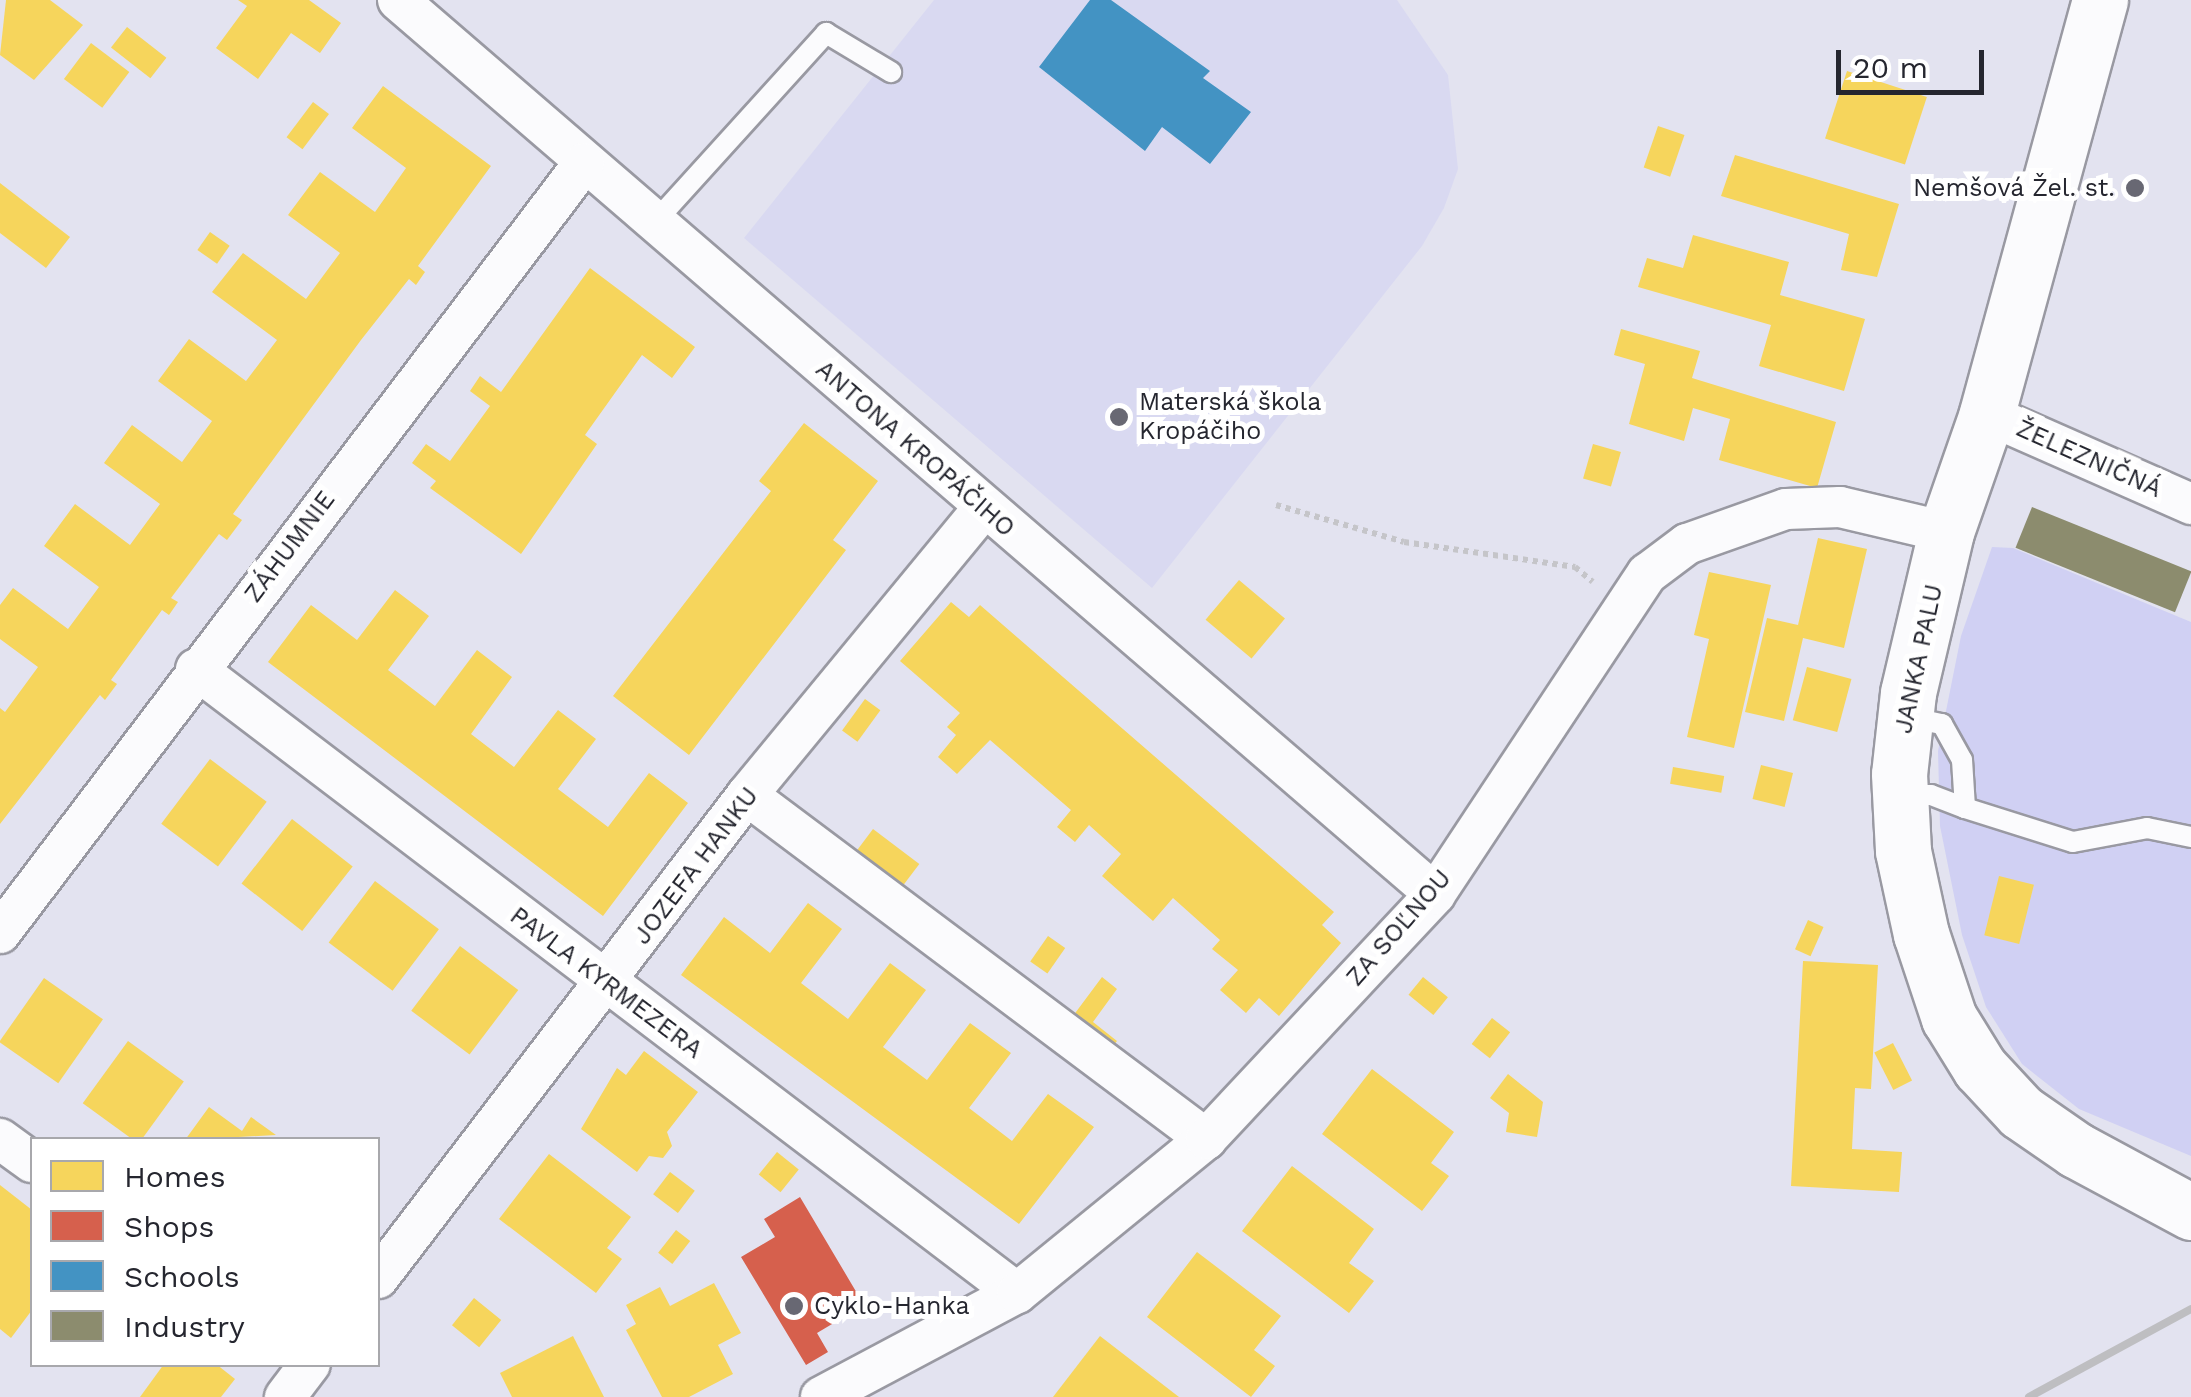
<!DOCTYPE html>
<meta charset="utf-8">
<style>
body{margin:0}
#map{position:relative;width:2191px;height:1397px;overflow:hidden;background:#e3e3f0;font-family:"Work Sans",sans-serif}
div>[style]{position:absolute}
.built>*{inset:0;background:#d9d9f1}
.green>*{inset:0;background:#d0d0f3}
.homes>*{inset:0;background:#f6d55c;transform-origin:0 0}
.shops>*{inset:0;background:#d6604d}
.schools>*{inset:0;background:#4393c3}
.industry>*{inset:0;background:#8c8c6e;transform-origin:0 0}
.path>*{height:6px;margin-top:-3px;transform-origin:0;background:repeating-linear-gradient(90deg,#c5c5c9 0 5px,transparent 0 10px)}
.roads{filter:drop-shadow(2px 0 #9999a2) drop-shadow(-2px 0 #9999a2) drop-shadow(0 2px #9999a2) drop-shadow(0 -2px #9999a2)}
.lane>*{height:20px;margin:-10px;padding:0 10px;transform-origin:10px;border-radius:10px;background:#fbfbfd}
.street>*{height:40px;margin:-20px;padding:0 20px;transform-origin:20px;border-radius:20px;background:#fbfbfd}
.secondary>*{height:55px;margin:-27.5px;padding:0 27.5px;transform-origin:27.5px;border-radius:27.5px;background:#fbfbfd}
.rail>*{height:8px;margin:-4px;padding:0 4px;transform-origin:4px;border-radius:4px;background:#bebec1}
.dots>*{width:28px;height:28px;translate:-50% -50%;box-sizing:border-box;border:5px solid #fff;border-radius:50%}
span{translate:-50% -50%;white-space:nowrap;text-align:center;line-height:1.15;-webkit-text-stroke:10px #fff;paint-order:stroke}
.poi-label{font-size:25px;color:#25262f}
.right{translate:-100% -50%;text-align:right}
.left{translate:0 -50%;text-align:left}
.street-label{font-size:25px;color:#25262f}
.legend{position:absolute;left:30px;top:1137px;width:350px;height:230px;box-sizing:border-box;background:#fff;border:2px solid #a8a8ac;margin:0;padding:12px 18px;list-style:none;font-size:30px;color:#25262f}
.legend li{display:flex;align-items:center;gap:20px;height:50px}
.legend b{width:50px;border:2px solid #a8a8ac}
.scale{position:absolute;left:1836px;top:50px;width:148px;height:45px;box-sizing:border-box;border:5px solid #25262f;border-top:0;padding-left:12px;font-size:30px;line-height:35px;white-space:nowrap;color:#25262f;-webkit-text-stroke:8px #fff;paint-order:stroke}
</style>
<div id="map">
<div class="built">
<i style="clip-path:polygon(934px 0,1397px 0,1448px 75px,1458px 169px,1444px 208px,1422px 246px,1152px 588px,744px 238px)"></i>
</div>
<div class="green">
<i style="clip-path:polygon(1992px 547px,2013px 548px,2191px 622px,2191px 1156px,2079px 1109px,2022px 1064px,1986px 1007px,1962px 935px,1940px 826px,1938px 751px,1961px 636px)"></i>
</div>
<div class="homes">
<i style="clip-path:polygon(6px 0,50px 0,83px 25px,34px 80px,0 55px)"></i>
<i style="clip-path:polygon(238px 0,309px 0,341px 23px,320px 53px,291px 33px,258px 79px,216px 48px,247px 6px)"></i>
<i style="left:127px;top:27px;width:50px;height:26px;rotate:38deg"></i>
<i style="left:91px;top:43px;width:48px;height:45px;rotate:37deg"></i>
<i style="left:1847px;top:71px;width:84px;height:71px;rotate:18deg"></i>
<i style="clip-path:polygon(383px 86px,491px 166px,418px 266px,425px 272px,416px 285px,409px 279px,361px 340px,233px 514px,242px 520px,227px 540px,219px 534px,171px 598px,178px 602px,169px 615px,162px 610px,111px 680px,117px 684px,105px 700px,100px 695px,0 824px,0 708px,5px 712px,38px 667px,0 639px,0 605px,13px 588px,68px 629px,99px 587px,44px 546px,75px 504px,130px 545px,160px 504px,104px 463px,132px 425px,182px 462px,212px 421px,158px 381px,189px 339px,246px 381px,277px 340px,212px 292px,243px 253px,306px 299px,340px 253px,288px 215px,320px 172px,375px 212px,406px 168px,352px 128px)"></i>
<i style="left:313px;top:102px;width:20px;height:44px;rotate:37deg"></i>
<i style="left:1658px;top:126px;width:28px;height:44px;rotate:19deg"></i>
<i style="clip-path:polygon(1735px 155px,1899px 204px,1877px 277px,1841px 270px,1849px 234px,1721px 196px)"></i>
<i style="clip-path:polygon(0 183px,70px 237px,46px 268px,0 233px)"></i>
<i style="left:210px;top:232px;width:24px;height:22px;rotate:35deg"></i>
<i style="clip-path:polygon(1693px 235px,1789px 262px,1780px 295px,1865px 319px,1844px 391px,1759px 366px,1771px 325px,1638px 287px,1647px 258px,1683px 268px)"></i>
<i style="clip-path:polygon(590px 268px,695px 347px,672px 378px,642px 355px,585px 435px,597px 444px,521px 554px,430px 488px,436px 481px,412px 463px,426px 444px,450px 461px,490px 406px,470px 391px,480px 376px,501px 392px)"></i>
<i style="clip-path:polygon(1621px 329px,1700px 351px,1692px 378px,1836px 422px,1817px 488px,1719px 460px,1730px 419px,1693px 408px,1684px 441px,1629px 424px,1645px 364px,1614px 355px)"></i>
<i style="clip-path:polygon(804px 423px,878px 481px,833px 540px,846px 550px,689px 755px,613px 696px,771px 491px,759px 481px)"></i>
<i style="left:1593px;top:444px;width:29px;height:36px;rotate:16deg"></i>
<i style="clip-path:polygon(1818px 538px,1867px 549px,1844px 648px,1803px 638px,1784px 721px,1745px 712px,1767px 618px,1798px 625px)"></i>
<i style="clip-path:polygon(1709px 572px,1771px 585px,1734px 748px,1687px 737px,1709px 639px,1694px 635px)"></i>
<i style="left:1239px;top:580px;width:60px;height:52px;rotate:40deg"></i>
<i style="clip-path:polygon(395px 590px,429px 616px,388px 670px,435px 706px,477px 650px,512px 677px,471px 734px,514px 767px,558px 710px,596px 739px,558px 789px,608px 827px,649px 773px,688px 803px,603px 916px,268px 662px,311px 605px,357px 640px)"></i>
<i style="clip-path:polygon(951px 602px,969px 617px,980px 605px,1334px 912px,1322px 925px,1341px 943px,1279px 1016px,1259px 998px,1246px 1013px,1220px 990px,1238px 970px,1212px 949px,1220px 940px,1173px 898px,1153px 921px,1102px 876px,1121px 854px,1089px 825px,1075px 842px,1057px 827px,1071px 810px,990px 740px,957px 774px,938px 757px,956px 735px,947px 727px,960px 713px,900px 661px)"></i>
<i style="left:1807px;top:667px;width:46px;height:55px;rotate:15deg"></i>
<i style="left:865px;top:699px;width:19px;height:39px;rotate:36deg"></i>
<i style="left:210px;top:759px;width:71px;height:81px;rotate:37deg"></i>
<i style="left:1761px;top:765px;width:33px;height:35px;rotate:14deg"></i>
<i style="left:1673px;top:767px;width:52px;height:17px;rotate:10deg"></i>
<i style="left:292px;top:819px;width:77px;height:82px;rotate:38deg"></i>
<i style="left:873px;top:829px;width:58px;height:34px;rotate:37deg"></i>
<i style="left:1999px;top:876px;width:36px;height:61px;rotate:14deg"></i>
<i style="left:375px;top:881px;width:80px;height:77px;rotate:37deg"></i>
<i style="clip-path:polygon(808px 903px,842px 929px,801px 983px,848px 1019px,890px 963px,926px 990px,883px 1047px,927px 1080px,970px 1023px,1011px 1053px,969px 1108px,1012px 1141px,1048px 1094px,1094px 1127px,1019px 1224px,681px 975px,724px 917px,770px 953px)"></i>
<i style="left:1808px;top:920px;width:17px;height:32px;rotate:24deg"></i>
<i style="left:1048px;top:936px;width:21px;height:31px;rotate:35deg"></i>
<i style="left:460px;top:946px;width:73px;height:81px;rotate:37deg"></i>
<i style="clip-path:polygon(1803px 961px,1878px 965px,1871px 1089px,1855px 1088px,1852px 1149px,1902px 1152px,1899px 1192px,1791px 1186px)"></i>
<i style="clip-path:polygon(1102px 977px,1117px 989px,1093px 1022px,1117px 1041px,1110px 1050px,1070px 1020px)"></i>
<i style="left:1423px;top:977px;width:32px;height:23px;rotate:39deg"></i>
<i style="left:44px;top:978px;width:72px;height:78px;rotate:35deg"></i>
<i style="left:1492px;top:1018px;width:23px;height:33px;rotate:38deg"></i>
<i style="left:128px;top:1041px;width:69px;height:77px;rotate:36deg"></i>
<i style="left:1893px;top:1043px;width:42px;height:21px;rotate:63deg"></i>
<i style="clip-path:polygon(644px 1051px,698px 1092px,667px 1132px,672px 1146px,663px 1158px,649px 1156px,637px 1172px,581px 1129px,617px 1068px,626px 1075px)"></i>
<i style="clip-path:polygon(1372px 1069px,1454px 1132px,1431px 1163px,1449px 1176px,1422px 1211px,1322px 1134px)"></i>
<i style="clip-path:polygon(1508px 1074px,1543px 1102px,1537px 1137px,1506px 1132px,1509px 1113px,1490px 1098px)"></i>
<i style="clip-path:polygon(209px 1107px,242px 1131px,251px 1117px,276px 1135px,185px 1140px)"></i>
<i style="left:777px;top:1152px;width:28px;height:29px;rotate:39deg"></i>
<i style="clip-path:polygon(549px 1154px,631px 1217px,607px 1248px,622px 1259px,596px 1293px,499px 1219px)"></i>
<i style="clip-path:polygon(1292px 1166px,1374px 1229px,1349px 1263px,1374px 1281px,1349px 1313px,1242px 1231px)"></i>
<i style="left:670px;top:1172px;width:31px;height:28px;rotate:37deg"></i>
<i style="clip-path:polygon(0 1185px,32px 1210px,32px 1310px,11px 1338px,0 1329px)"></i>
<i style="left:676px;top:1230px;width:18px;height:29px;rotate:38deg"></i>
<i style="clip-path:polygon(1197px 1252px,1281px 1316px,1254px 1350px,1275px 1366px,1251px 1397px,1147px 1317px)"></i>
<i style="clip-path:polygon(714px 1283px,741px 1333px,718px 1345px,733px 1374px,689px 1397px,662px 1397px,626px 1330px,636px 1324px,626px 1305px,660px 1287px,670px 1306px)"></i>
<i style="left:474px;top:1298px;width:35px;height:35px;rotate:39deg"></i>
<i style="clip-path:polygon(573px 1336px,604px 1397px,512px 1397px,500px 1373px)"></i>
<i style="clip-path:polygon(1100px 1336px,1179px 1397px,1053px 1397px)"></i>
<i style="clip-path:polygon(164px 1364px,216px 1364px,235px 1379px,221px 1397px,140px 1397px)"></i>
</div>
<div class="shops">
<i style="clip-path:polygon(800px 1197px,864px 1305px,817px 1333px,828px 1352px,806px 1365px,741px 1257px,775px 1237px,764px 1219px)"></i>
</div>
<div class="schools">
<i style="clip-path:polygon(1090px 0,1111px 0,1210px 71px,1203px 78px,1251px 112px,1210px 164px,1162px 127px,1145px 151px,1039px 67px)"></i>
</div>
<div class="industry">
<i style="left:2032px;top:507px;width:172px;height:44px;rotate:22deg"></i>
</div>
<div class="path">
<i style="left:1276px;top:505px;width:133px;rotate:16.1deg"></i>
<i style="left:1404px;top:542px;width:173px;rotate:8.3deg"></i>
<i style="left:1575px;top:567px;width:23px;rotate:40deg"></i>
</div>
<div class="roads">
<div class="lane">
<i style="left:653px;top:224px;width:258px;rotate:-47.8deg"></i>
<i style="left:826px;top:33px;width:76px;rotate:31deg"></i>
<i style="left:1908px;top:717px;width:35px;rotate:12deg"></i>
<i style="left:1942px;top:724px;width:41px;rotate:60.9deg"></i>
<i style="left:1962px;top:760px;width:48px;rotate:86.4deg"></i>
<i style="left:1965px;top:808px;width:113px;rotate:17.5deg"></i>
<i style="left:2073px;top:842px;width:75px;rotate:-10.7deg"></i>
<i style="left:2147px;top:828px;width:45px;rotate:11.6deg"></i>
<i style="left:1901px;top:795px;width:30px"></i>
<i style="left:1931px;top:795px;width:36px;rotate:21deg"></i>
</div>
<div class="street">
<i style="left:398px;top:0;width:1369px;rotate:40.76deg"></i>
<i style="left:1987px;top:414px;width:223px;rotate:23.8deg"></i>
<i style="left:196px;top:669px;width:1031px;rotate:37.24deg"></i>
<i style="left:747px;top:795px;width:574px;rotate:36.85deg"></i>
<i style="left:0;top:933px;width:966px;rotate:-52.82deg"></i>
<i style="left:0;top:1139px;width:39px;rotate:36deg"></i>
<i style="left:378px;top:1278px;width:608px;rotate:-52.62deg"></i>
<i style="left:747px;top:795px;width:372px;rotate:-50.5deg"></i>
<i style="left:285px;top:1397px;width:41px;rotate:-52.9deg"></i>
<i style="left:821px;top:1397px;width:222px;rotate:-28deg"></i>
<i style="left:1017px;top:1293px;width:244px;rotate:-39.2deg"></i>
<i style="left:1206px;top:1139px;width:335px;rotate:-46.9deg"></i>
<i style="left:1435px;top:894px;width:384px;rotate:-56.5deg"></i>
<i style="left:1647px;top:574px;width:50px;rotate:-36.9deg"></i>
<i style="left:1687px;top:544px;width:105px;rotate:-19.5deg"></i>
<i style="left:1786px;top:509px;width:54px;rotate:-2.1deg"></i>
<i style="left:1840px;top:507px;width:109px;rotate:13.3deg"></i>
</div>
<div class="secondary">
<i style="left:2100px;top:0;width:429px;rotate:105.3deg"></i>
<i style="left:1987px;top:414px;width:125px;rotate:109.2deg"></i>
<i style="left:1946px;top:532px;width:165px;rotate:103.3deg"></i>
<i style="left:1908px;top:693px;width:81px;rotate:96.3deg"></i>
<i style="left:1899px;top:774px;width:77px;rotate:87deg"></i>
<i style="left:1903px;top:851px;width:85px;rotate:77.8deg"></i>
<i style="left:1921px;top:934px;width:89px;rotate:71.6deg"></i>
<i style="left:1949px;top:1018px;width:59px;rotate:58.2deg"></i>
<i style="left:1980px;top:1068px;width:60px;rotate:47deg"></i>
<i style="left:2021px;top:1112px;width:67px;rotate:34.6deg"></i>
<i style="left:2076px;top:1150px;width:131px;rotate:28.3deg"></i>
</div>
</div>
<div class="rail">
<i style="left:2029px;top:1397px;width:184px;rotate:-28.5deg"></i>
</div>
<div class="dots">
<i style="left:2135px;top:188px;background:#686873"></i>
<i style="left:1119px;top:417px;background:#686873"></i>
<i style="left:794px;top:1306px;background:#686873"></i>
</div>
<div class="poi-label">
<span class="right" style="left:2115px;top:188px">Nemšová Žel. st.</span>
<span class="left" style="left:1139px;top:417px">Materská škola<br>Kropáčiho</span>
<span class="left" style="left:814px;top:1306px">Cyklo-Hanka</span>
</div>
<div class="street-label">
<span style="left:915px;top:449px;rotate:41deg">ANTONA KROPÁČIHO</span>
<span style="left:2089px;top:459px;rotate:24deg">ŽELEZNIČNÁ</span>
<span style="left:290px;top:547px;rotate:-53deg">ZÁHUMNIE</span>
<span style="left:1919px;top:659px;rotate:-78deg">JANKA PALU</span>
<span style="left:696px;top:866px;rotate:-53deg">JOZEFA HANKU</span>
<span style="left:1399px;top:928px;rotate:-49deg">ZA SOĽNOU</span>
<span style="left:606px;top:983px;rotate:37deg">PAVLA KYRMEZERA</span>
</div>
<ul class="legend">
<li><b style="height:28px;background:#f6d55c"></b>Homes</li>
<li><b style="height:28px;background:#d6604d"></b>Shops</li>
<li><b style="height:28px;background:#4393c3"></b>Schools</li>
<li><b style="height:28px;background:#8c8c6e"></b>Industry</li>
</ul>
<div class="scale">20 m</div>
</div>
